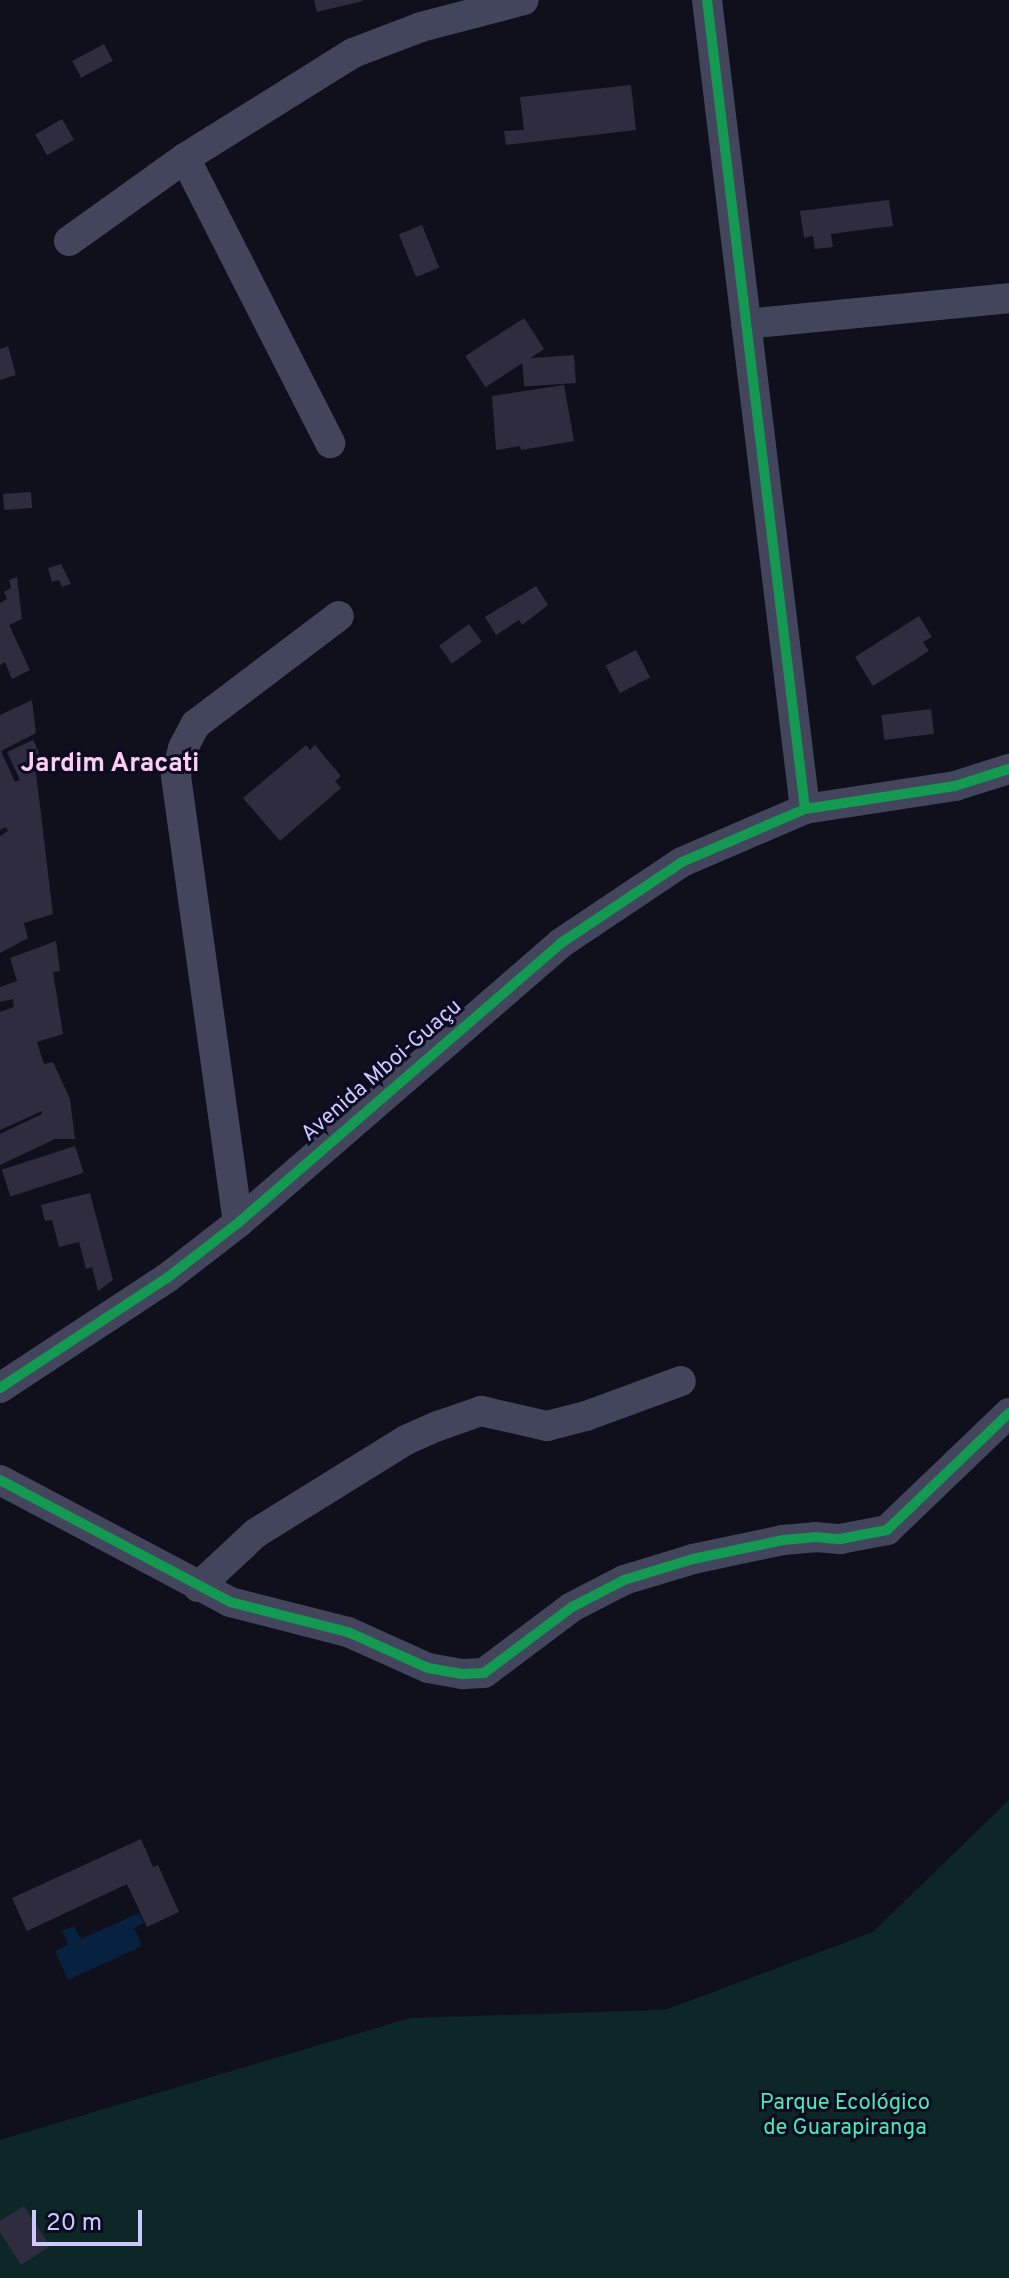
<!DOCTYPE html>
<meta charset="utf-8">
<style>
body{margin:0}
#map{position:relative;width:1009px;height:2278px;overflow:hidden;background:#10101c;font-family:Overpass,sans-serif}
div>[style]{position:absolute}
.green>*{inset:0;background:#0d2726}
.water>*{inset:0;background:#072140}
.building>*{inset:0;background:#2e2c3e;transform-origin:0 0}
.minor>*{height:30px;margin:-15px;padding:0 15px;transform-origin:15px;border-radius:15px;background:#43455d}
.cycleway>*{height:10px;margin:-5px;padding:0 5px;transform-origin:5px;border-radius:5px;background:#139951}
span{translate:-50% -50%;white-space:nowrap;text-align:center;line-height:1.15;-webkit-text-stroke:6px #0c0b21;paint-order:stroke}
.street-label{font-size:22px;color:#cbcaff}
.park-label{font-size:22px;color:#4beab1}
.quarter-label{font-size:26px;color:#ffccf2;font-weight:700}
.scale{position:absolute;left:32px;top:2210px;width:110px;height:36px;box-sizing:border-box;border:4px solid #cbcaff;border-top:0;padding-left:10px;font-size:24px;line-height:28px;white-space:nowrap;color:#cbcaff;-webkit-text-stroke:6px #0c0b21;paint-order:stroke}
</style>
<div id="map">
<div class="green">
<i style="clip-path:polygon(1009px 1800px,1009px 2278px,0 2278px,0 2140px,410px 2018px,665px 2010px,873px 1932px)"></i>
</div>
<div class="water">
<i style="clip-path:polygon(139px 1913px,144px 1923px,134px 1928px,142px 1946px,68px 1980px,55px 1951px,68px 1945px,62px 1931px,74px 1926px,81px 1939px)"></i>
</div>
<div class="building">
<i style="clip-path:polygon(314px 0,362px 0,363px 1px,317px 12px)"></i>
<i style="left:104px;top:44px;width:19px;height:36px;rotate:62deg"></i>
<i style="clip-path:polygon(631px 85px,636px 130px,506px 145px,504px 131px,524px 130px,520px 97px)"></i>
<i style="left:62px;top:119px;width:24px;height:31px;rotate:60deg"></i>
<i style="clip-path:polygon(889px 200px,893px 226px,831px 234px,833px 247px,815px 249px,813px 236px,804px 238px,800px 211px)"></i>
<i style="left:422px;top:225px;width:46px;height:25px;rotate:68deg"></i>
<i style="left:524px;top:318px;width:37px;height:70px;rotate:57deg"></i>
<i style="clip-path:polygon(8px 346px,16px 375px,0 380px,0 349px)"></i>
<i style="left:574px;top:355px;width:28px;height:52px;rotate:86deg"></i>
<i style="clip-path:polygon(564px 385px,574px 441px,521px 450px,520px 446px,496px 450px,492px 396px)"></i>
<i style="left:31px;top:492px;width:16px;height:28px;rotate:86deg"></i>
<i style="clip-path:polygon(61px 564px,71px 584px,62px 587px,59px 580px,52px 582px,48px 568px)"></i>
<i style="clip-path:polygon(17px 577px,22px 619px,9px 625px,30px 670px,12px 679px,5px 662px,0 665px,0 603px,7px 599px,4px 592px,11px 588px,9px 580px)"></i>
<i style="clip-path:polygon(536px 586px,548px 605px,522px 625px,519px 620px,496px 635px,485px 617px)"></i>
<i style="clip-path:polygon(919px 616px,932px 637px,923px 642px,929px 651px,873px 686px,855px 657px)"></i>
<i style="left:469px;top:624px;width:22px;height:37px;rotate:54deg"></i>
<i style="left:636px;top:650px;width:31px;height:34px;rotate:63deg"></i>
<i style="clip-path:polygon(32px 700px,36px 733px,1px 751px,15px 782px,20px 780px,7px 752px,33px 740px,39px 753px,29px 758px,36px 773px,53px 914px,24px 923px,28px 938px,0 953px,0 836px,8px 831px,6px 827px,0 830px,0 715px)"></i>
<i style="left:931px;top:709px;width:25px;height:50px;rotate:83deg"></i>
<i style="clip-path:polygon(306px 745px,310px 750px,315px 745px,341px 776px,335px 781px,341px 788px,280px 841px,243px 798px)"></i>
<i style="clip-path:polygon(56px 941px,60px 971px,53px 972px,63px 1034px,37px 1042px,44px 1064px,53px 1062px,70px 1099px,75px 1139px,55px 1139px,0 1165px,0 1134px,42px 1114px,42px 1111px,0 1130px,0 1012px,14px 1007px,13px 999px,0 1002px,0 987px,17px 981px,10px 958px)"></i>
<i style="left:75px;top:1146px;width:28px;height:77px;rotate:72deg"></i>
<i style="clip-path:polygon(90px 1193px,113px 1280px,98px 1291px,92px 1267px,86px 1269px,79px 1242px,59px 1247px,52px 1220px,45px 1221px,41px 1205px)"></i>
<i style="clip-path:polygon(141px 1839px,153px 1867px,158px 1865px,179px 1912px,147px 1927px,127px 1884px,27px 1931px,12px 1898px)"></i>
<i style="clip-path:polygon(24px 2206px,50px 2246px,21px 2265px,0 2232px,0 2221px)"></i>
</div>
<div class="minor">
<i style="left:707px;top:0;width:815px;rotate:83.09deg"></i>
<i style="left:185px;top:158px;width:320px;rotate:63deg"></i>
<i style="left:69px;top:241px;width:143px;rotate:-35.6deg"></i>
<i style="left:185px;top:158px;width:198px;rotate:-32deg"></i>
<i style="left:353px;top:53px;width:73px;rotate:-20.9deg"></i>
<i style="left:421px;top:27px;width:106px;rotate:-14.7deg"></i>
<i style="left:746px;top:324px;width:264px;rotate:-5.6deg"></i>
<i style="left:238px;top:1223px;width:452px;rotate:-97.9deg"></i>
<i style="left:176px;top:775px;width:28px;rotate:-75deg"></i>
<i style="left:183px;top:748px;width:27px;rotate:-62deg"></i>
<i style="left:196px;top:724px;width:179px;rotate:-37.1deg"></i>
<i style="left:0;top:1388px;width:200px;rotate:-33.4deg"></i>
<i style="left:167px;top:1278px;width:90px;rotate:-37.8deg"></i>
<i style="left:238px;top:1223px;width:427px;rotate:-40.9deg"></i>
<i style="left:561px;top:943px;width:146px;rotate:-33.8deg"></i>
<i style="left:682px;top:862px;width:134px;rotate:-23.3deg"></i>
<i style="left:805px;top:809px;width:152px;rotate:-8.7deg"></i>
<i style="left:955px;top:786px;width:57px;rotate:-17.5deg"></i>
<i style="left:0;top:1480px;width:260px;rotate:27.9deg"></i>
<i style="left:230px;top:1602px;width:122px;rotate:14.3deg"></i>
<i style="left:348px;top:1632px;width:88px;rotate:24.2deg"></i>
<i style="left:428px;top:1668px;width:36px;rotate:10deg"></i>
<i style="left:463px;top:1674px;width:21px;rotate:-3deg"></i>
<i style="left:484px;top:1673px;width:110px;rotate:-36.9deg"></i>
<i style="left:572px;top:1607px;width:59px;rotate:-27.4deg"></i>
<i style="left:624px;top:1580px;width:72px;rotate:-16.9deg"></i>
<i style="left:693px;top:1559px;width:92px;rotate:-11.9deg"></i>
<i style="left:783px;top:1540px;width:32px;rotate:-5deg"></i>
<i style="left:815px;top:1537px;width:25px;rotate:5deg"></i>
<i style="left:840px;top:1539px;width:48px;rotate:-10.8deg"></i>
<i style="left:887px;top:1530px;width:169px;rotate:-43.8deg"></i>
<i style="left:198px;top:1587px;width:79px;rotate:-43deg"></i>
<i style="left:256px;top:1533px;width:176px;rotate:-31.8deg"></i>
<i style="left:406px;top:1440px;width:35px;rotate:-24deg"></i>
<i style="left:438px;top:1426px;width:46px;rotate:-19.2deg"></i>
<i style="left:481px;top:1411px;width:68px;rotate:12.8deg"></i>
<i style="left:547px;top:1426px;width:40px;rotate:-14.4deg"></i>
<i style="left:586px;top:1416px;width:101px;rotate:-20.2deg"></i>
</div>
<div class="cycleway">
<i style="left:707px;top:0;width:815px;rotate:83.09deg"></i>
<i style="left:0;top:1388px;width:200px;rotate:-33.4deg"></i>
<i style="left:167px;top:1278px;width:90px;rotate:-37.8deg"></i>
<i style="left:238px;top:1223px;width:427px;rotate:-40.9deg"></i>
<i style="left:561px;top:943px;width:146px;rotate:-33.8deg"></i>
<i style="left:682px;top:862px;width:134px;rotate:-23.3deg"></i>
<i style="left:805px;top:809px;width:152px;rotate:-8.7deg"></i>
<i style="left:955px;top:786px;width:57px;rotate:-17.5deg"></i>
<i style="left:0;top:1480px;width:260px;rotate:27.9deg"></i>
<i style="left:230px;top:1602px;width:122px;rotate:14.3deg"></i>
<i style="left:348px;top:1632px;width:88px;rotate:24.2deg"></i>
<i style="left:428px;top:1668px;width:36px;rotate:10deg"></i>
<i style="left:463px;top:1674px;width:21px;rotate:-3deg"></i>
<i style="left:484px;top:1673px;width:110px;rotate:-36.9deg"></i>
<i style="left:572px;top:1607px;width:59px;rotate:-27.4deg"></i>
<i style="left:624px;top:1580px;width:72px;rotate:-16.9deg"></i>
<i style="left:693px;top:1559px;width:92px;rotate:-11.9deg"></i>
<i style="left:783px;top:1540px;width:32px;rotate:-5deg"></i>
<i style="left:815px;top:1537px;width:25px;rotate:5deg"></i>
<i style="left:840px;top:1539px;width:48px;rotate:-10.8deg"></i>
<i style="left:887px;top:1530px;width:169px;rotate:-43.8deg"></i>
</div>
<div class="street-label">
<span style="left:382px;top:1071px;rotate:-41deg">Avenida Mboi-Guaçu</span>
</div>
<div class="park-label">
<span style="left:845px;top:2116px">Parque Ecológico<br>de Guarapiranga</span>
</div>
<div class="quarter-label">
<span style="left:110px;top:765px">Jardim Aracati</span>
</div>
<div class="scale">20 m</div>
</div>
